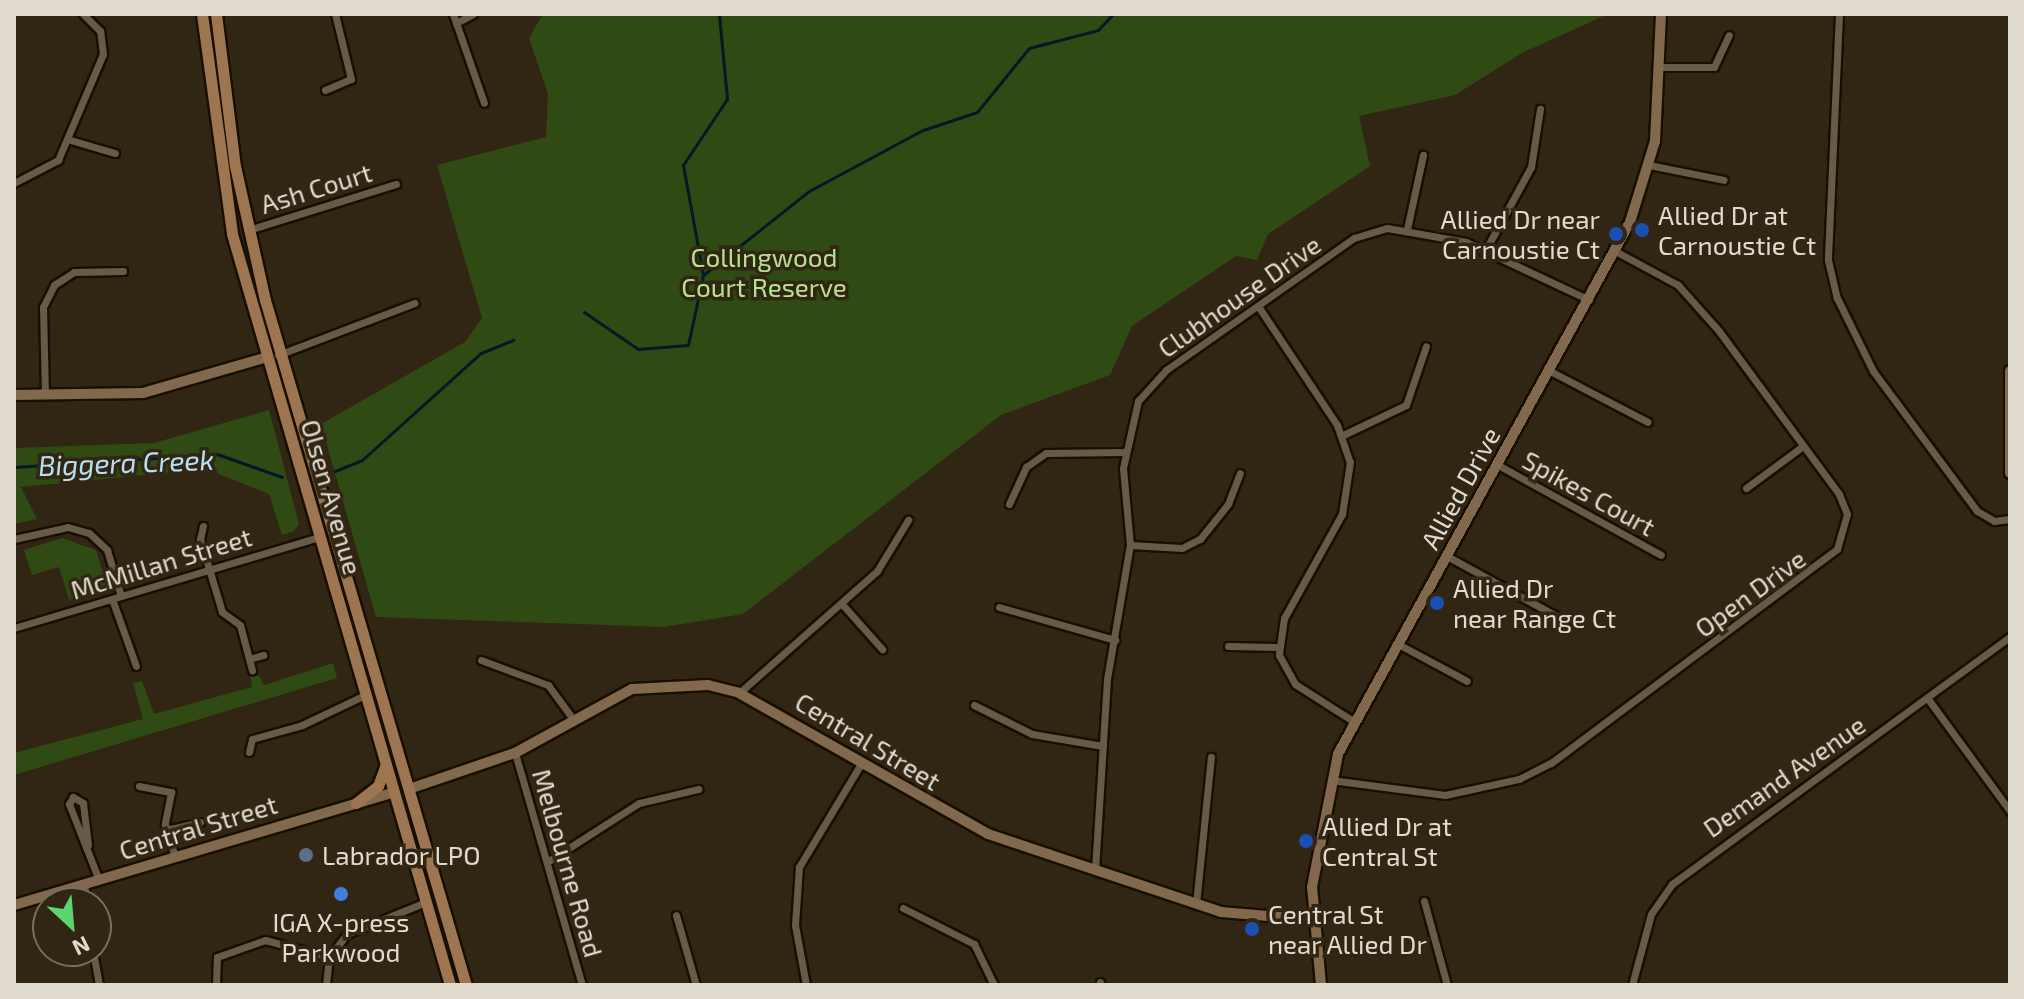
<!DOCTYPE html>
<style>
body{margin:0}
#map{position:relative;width:2024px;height:999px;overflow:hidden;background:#312613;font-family:"Exo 2",sans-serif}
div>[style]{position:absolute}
.green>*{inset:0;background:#304a13}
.stream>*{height:3px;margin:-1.5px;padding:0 1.5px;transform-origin:1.5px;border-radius:1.5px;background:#021a25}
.roads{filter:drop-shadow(2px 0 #180f01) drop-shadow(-2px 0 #180f01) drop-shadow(0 2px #180f01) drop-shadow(0 -2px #180f01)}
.street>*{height:7px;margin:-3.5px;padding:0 3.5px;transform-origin:3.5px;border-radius:3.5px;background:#675b47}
.secondary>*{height:10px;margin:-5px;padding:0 5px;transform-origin:5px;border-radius:5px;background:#82684c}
.primary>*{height:11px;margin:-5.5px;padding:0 5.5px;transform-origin:5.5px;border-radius:5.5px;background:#9e7551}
.dots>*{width:22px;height:22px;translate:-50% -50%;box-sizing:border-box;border:4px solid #312613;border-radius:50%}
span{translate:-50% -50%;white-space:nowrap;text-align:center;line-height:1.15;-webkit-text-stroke:7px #312613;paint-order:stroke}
.street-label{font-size:26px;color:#e1dacf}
.poi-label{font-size:26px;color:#e1dacf}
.left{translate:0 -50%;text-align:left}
.right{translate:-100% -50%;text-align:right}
.park-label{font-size:26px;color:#b5e38c}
.water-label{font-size:28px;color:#b8e0f4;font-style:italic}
.frame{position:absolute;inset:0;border:16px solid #e1dacf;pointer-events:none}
.north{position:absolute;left:32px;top:887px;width:80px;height:80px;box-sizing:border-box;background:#312613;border:2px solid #776e5e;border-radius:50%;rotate:154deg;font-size:22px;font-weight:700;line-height:32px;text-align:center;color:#e1dacf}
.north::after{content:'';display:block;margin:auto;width:28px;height:36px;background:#5ed56c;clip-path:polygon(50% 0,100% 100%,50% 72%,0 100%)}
</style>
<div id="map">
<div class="green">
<i style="clip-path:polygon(543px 14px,1608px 14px,1522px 53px,1455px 95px,1359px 116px,1370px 166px,1268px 234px,1257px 260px,1236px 256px,1132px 326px,1110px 375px,1001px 415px,743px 614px,664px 627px,376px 617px,321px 424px,465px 342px,482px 318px,437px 165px,546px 137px,548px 94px,529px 38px)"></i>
<i style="clip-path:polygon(269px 410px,299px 524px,294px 531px,282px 535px,269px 494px,206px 469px,21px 487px,37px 519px,14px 524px,14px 448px,154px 443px)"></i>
<i style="clip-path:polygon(62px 538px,96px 550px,107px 586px,69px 600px,59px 567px,32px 575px,24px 550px)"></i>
<i style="clip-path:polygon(333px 663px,337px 678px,14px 775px,14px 753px,143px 719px,133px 683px,142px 681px,154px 714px,252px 687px,250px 675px,257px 673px,264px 685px)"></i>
</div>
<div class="stream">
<i style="left:703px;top:275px;width:135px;rotate:-38.4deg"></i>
<i style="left:809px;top:191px;width:129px;rotate:-28.2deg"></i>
<i style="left:923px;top:130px;width:57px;rotate:-18.4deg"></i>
<i style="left:977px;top:112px;width:82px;rotate:-50.9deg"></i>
<i style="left:1029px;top:48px;width:71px;rotate:-14.6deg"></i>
<i style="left:1098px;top:30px;width:22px;rotate:-47deg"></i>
<i style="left:584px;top:312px;width:65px;rotate:34.4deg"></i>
<i style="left:638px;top:349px;width:50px;rotate:-4.6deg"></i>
<i style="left:688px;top:345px;width:72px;rotate:-77.9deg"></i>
<i style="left:703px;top:275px;width:112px;rotate:-100.3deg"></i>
<i style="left:683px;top:165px;width:79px;rotate:-56.3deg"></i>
<i style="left:727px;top:99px;width:85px;rotate:-95.4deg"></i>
<i style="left:14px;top:467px;width:203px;rotate:-3.7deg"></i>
<i style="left:217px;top:454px;width:69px;rotate:19.5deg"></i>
<i style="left:335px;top:471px;width:29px;rotate:-22deg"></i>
<i style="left:362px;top:460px;width:160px;rotate:-42deg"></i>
<i style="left:481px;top:353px;width:35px;rotate:-22deg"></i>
</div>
<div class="roads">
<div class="street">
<i style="left:453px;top:14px;width:94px;rotate:70.8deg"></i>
<i style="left:1839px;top:14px;width:246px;rotate:92.6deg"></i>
<i style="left:1828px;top:260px;width:39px;rotate:77deg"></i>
<i style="left:1837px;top:298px;width:81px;rotate:63.7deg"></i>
<i style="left:1873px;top:371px;width:174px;rotate:53.4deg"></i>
<i style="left:1977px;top:511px;width:20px;rotate:30deg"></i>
<i style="left:1994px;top:521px;width:16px;rotate:-7deg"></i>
<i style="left:456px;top:23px;width:19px;rotate:-28deg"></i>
<i style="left:1658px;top:67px;width:56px"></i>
<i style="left:1714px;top:67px;width:35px;rotate:-65deg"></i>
<i style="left:325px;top:90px;width:28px;rotate:-23deg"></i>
<i style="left:351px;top:79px;width:67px;rotate:-103.8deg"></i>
<i style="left:67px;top:139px;width:50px;rotate:16.3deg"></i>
<i style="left:1649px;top:165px;width:76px;rotate:11.3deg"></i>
<i style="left:14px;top:183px;width:50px;rotate:-27.6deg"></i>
<i style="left:58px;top:160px;width:115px;rotate:-67deg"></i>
<i style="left:103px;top:54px;width:23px;rotate:-97deg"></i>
<i style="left:100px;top:31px;width:24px;rotate:-135deg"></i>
<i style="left:1407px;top:229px;width:76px;rotate:-77.8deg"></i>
<i style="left:248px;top:230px;width:155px;rotate:-17.3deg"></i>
<i style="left:1485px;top:251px;width:96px;rotate:-61.3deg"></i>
<i style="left:1531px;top:167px;width:59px;rotate:-81.2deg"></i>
<i style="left:1258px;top:306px;width:143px;rotate:56.4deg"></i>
<i style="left:1337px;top:425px;width:39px;rotate:71deg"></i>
<i style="left:1350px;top:462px;width:53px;rotate:98.7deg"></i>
<i style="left:1342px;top:514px;width:119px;rotate:119.1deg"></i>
<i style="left:1284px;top:618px;width:37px;rotate:98deg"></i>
<i style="left:1279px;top:655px;width:33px;rotate:61deg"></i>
<i style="left:1295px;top:684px;width:72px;rotate:32.6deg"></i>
<i style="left:278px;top:355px;width:146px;rotate:-20.9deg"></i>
<i style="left:1550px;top:371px;width:110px;rotate:27.5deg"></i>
<i style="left:45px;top:395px;width:88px;rotate:-91.3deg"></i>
<i style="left:43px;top:307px;width:25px;rotate:-63deg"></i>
<i style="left:54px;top:285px;width:24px;rotate:-33deg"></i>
<i style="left:74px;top:272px;width:49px;rotate:-1.2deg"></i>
<i style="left:1341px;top:436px;width:72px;rotate:-25.5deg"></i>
<i style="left:1406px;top:405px;width:62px;rotate:-71.3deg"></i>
<i style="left:1498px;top:465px;width:186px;rotate:28.9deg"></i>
<i style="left:1746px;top:488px;width:71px;rotate:-36.4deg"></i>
<i style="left:1009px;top:504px;width:41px;rotate:-65.3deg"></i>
<i style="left:1026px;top:467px;width:24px;rotate:-35deg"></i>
<i style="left:1046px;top:453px;width:79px;rotate:-0.7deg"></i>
<i style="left:203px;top:526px;width:13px;rotate:103deg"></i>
<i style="left:200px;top:539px;width:76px;rotate:73.2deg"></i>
<i style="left:222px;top:612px;width:22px;rotate:36deg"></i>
<i style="left:240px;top:625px;width:47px;rotate:75.1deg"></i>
<i style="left:14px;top:539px;width:55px;rotate:-12.5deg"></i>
<i style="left:68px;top:527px;width:22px;rotate:16deg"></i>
<i style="left:89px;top:533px;width:25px;rotate:43deg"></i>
<i style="left:107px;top:550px;width:48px;rotate:73.1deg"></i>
<i style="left:1130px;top:545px;width:52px;rotate:3.3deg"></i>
<i style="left:1182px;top:548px;width:20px;rotate:-27deg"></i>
<i style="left:1200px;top:539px;width:45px;rotate:-51.3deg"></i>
<i style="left:1228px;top:504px;width:33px;rotate:-69deg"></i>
<i style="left:1447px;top:556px;width:137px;rotate:28.8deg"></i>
<i style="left:112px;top:599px;width:71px;rotate:70.3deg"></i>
<i style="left:841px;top:603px;width:62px;rotate:48.3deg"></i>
<i style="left:999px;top:607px;width:121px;rotate:15.9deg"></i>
<i style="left:14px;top:628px;width:318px;rotate:-16.6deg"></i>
<i style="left:1398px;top:644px;width:78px;rotate:28.2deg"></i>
<i style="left:1228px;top:646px;width:49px;rotate:1.2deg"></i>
<i style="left:249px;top:659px;width:15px;rotate:-16deg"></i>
<i style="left:481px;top:660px;width:72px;rotate:20.5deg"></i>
<i style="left:548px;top:685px;width:42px;rotate:53.7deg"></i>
<i style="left:739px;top:693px;width:184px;rotate:-41.5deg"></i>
<i style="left:877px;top:571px;width:60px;rotate:-58.7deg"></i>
<i style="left:1928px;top:699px;width:139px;rotate:53.8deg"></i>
<i style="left:974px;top:705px;width:65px;rotate:26.6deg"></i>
<i style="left:1032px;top:734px;width:72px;rotate:9.6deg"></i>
<i style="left:249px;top:752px;width:13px;rotate:-77deg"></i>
<i style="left:252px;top:739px;width:52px;rotate:-15.6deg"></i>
<i style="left:302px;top:725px;width:70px;rotate:-25.5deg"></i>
<i style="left:515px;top:753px;width:241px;rotate:73.9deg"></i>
<i style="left:1331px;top:780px;width:115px;rotate:7.5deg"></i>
<i style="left:1445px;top:795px;width:76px;rotate:-12.2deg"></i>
<i style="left:1519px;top:779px;width:36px;rotate:-27deg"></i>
<i style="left:1551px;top:763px;width:357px;rotate:-36.8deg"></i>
<i style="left:1837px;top:549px;width:36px;rotate:-74deg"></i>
<i style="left:1847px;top:514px;width:22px;rotate:-112deg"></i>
<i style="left:1839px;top:494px;width:202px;rotate:-126.4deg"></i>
<i style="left:1719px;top:331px;width:62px;rotate:-131.7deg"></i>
<i style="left:1678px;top:285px;width:72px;rotate:-151.6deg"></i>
<i style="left:139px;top:786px;width:33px;rotate:11deg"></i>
<i style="left:171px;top:792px;width:33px;rotate:101deg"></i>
<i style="left:165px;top:824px;width:34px;rotate:73deg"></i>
<i style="left:166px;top:830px;width:35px;rotate:-13deg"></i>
<i style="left:88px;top:845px;width:42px;rotate:-96.8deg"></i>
<i style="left:83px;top:803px;width:12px;rotate:-149deg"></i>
<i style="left:73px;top:797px;width:8px;rotate:120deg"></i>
<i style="left:69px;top:804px;width:82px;rotate:68.5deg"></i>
<i style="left:547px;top:862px;width:109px;rotate:-32.7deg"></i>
<i style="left:639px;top:803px;width:61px;rotate:-13.3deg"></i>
<i style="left:1095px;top:870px;width:191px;rotate:-86.4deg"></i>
<i style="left:1107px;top:679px;width:136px;rotate:-80.3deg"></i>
<i style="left:1130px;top:545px;width:77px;rotate:-95.2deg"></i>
<i style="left:1123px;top:468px;width:69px;rotate:-77.4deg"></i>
<i style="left:1138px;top:401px;width:42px;rotate:-47.9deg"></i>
<i style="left:1166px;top:370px;width:230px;rotate:-35.1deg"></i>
<i style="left:1354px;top:238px;width:34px;rotate:-17deg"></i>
<i style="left:1387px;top:228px;width:80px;rotate:10deg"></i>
<i style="left:1466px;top:242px;width:136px;rotate:25.2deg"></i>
<i style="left:84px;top:884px;width:19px;rotate:81deg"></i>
<i style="left:1424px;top:901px;width:87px;rotate:74.7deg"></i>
<i style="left:1196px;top:904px;width:148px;rotate:-84.2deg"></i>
<i style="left:903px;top:908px;width:80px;rotate:26.9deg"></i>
<i style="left:974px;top:944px;width:46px;rotate:64deg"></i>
<i style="left:676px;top:915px;width:73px;rotate:74.1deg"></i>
<i style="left:93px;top:951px;width:35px;rotate:80deg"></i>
<i style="left:1100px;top:982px;width:3px;rotate:72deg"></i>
<i style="left:216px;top:985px;width:28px;rotate:-88deg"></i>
<i style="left:217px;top:957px;width:51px;rotate:-19.5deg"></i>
<i style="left:265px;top:940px;width:66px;rotate:14.9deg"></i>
<i style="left:326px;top:985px;width:28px;rotate:-84deg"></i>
<i style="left:329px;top:957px;width:29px;rotate:-52deg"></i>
<i style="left:347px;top:934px;width:85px;rotate:-22.1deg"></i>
<i style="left:806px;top:985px;width:61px;rotate:-100.4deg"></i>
<i style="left:795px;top:925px;width:58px;rotate:-86.1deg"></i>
<i style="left:799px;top:867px;width:120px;rotate:-59deg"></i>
<i style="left:1632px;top:985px;width:73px;rotate:-75deg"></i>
<i style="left:1651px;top:914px;width:37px;rotate:-55deg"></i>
<i style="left:1672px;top:884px;width:419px;rotate:-36.2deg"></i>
</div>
<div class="secondary">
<i style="left:2010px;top:371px;width:102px;rotate:90deg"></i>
<i style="left:14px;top:395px;width:129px;rotate:-0.9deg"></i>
<i style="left:143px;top:393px;width:130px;rotate:-16.1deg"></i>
<i style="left:409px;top:789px;width:112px;rotate:-18.8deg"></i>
<i style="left:515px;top:753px;width:133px;rotate:-28.7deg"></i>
<i style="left:632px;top:689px;width:76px;rotate:-3deg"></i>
<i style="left:708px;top:685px;width:32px;rotate:14deg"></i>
<i style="left:739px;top:693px;width:286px;rotate:29.5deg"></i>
<i style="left:988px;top:834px;width:246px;rotate:18.5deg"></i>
<i style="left:1221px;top:912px;width:94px;rotate:4.9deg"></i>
<i style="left:14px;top:905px;width:397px;rotate:-16.5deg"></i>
<i style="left:1321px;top:985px;width:98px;rotate:-95.2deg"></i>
<i style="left:1312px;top:887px;width:136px;rotate:-78.9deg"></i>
<i style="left:1338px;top:754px;width:607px;rotate:-61.24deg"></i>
<i style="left:1630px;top:222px;width:85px;rotate:-72.8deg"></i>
<i style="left:1655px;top:141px;width:127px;rotate:-87.3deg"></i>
</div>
<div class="primary">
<i style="left:202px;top:14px;width:222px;rotate:82.2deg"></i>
<i style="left:232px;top:234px;width:782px;rotate:73.81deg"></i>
<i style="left:216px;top:14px;width:153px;rotate:82.9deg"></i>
<i style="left:235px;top:166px;width:137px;rotate:77.4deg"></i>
<i style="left:265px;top:300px;width:714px;rotate:73.65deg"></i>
<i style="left:356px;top:803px;width:28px;rotate:-38deg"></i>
<i style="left:378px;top:786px;width:23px;rotate:-70deg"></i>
</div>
</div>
<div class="dots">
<i style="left:1642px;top:230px;background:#1a4fb4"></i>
<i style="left:1616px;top:234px;background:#1a4fb4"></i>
<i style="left:1437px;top:603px;background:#1a4fb4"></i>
<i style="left:1306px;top:841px;background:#1a4fb4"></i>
<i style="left:306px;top:855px;background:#5c6f8a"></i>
<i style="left:341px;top:894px;background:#3f7fe0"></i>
<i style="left:1252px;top:929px;background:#1a4fb4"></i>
</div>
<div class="street-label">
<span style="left:316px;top:188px;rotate:-17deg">Ash Court</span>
<span style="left:1239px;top:296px;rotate:-35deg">Clubhouse Drive</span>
<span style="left:1460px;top:488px;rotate:-61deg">Allied Drive</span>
<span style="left:1589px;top:493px;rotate:29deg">Spikes Court</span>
<span style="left:332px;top:497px;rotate:74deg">Olsen Avenue</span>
<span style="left:161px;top:563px;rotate:-17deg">McMillan Street</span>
<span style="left:1750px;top:593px;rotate:-36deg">Open Drive</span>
<span style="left:868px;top:741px;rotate:31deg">Central Street</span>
<span style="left:1784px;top:776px;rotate:-35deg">Demand Avenue</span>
<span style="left:198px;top:827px;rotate:-17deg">Central Street</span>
<span style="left:568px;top:863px;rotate:74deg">Melbourne Road</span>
</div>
<div class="poi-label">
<span class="left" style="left:1658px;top:230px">Allied Dr at<br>Carnoustie Ct</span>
<span class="right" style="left:1600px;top:234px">Allied Dr near<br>Carnoustie Ct</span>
<span class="left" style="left:1453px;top:603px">Allied Dr<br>near Range Ct</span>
<span class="left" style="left:1322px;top:841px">Allied Dr at<br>Central St</span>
<span class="left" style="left:322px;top:855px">Labrador LPO</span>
<span class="left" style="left:1268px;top:929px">Central St<br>near Allied Dr</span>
<span style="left:341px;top:937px">IGA X-press<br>Parkwood</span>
</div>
<div class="park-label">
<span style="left:764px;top:272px">Collingwood<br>Court Reserve</span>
</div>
<div class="water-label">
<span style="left:126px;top:462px;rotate:-2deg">Biggera Creek</span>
</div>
<div class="frame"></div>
<div class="north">N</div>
</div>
